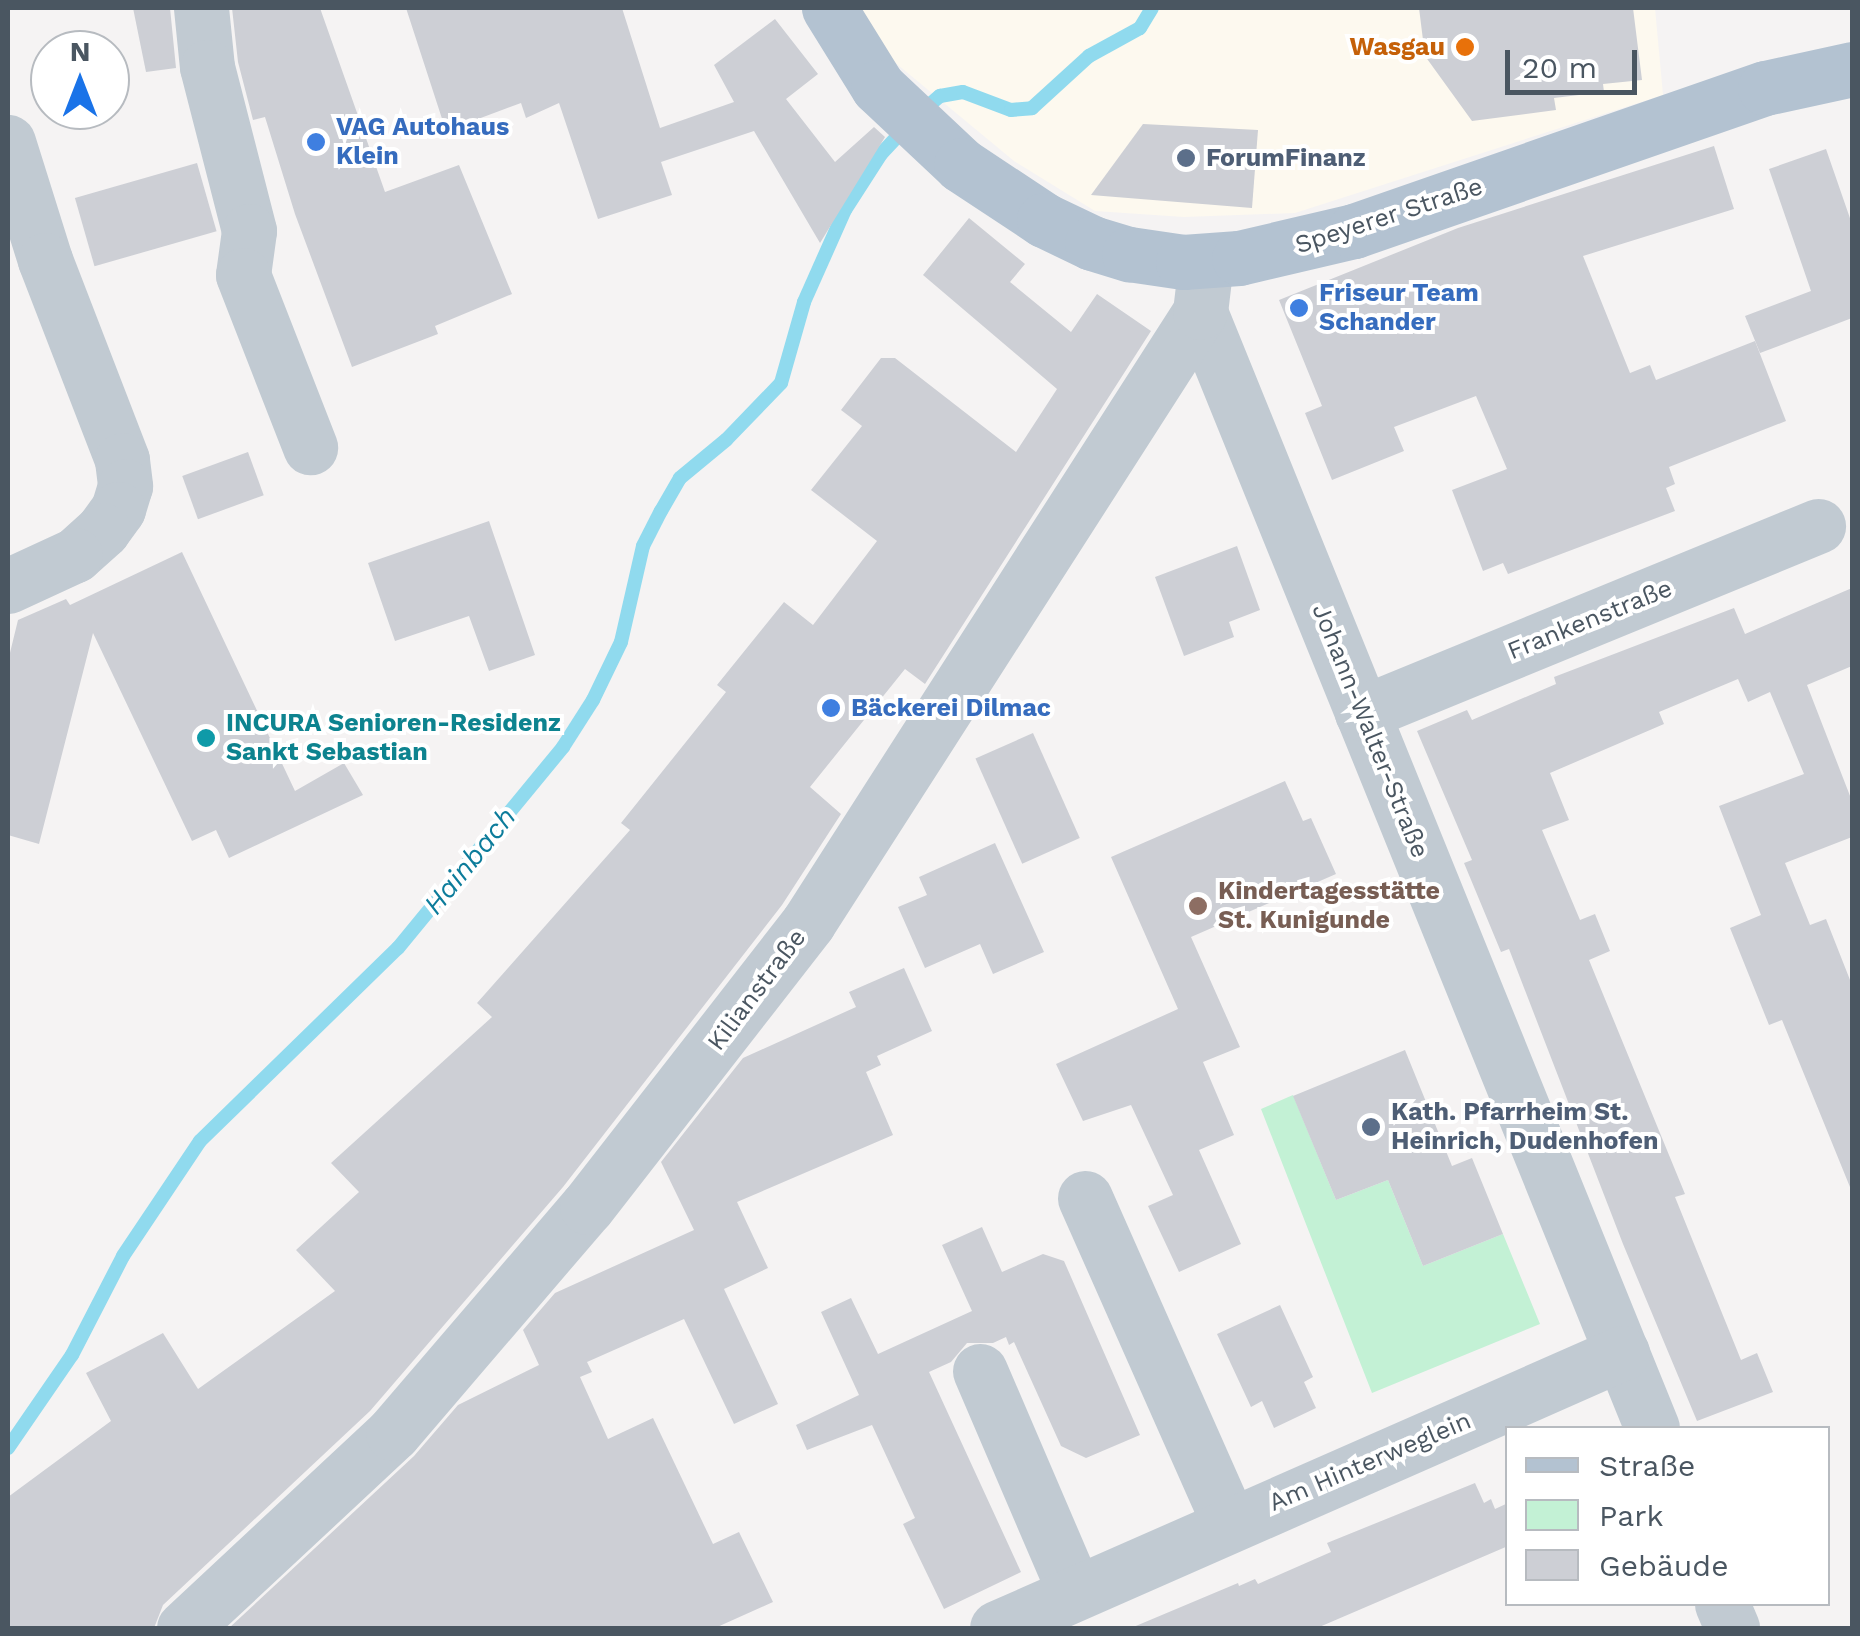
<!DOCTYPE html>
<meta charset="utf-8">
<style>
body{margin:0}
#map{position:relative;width:1860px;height:1636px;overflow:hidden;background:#f5f3f3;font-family:"Work Sans",sans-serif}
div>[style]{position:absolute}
.commercial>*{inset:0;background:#fdf9ef}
.green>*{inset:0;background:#c3f1d5}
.stream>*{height:14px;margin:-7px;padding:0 7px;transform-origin:7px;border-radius:7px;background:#90daee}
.building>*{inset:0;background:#cdcfd5;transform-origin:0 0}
.minor>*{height:55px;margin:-27.5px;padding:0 27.5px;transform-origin:27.5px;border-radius:27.5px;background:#c1cad2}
.major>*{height:55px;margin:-27.5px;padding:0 27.5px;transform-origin:27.5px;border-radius:27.5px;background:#b3c2d1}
.dots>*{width:28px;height:28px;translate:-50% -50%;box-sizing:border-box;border:5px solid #fff;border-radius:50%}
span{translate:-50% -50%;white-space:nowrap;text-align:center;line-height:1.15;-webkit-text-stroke:8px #fff;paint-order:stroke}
.food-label{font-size:25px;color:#c56008;font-weight:700}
.right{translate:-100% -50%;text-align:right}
.shop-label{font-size:25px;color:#366cbe;font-weight:700}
.left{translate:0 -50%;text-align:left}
.service-label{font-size:25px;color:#4e5e75;font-weight:700}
.street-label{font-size:25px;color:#4a5661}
.culture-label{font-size:25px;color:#0d838f;font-weight:700}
.education-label{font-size:25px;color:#785e54;font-weight:700}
.water-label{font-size:28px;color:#0c7c9b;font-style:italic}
.frame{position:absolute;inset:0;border:10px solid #4a5661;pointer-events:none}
.legend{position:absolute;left:1505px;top:1426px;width:325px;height:180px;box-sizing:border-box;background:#fff;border:2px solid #b7bbc0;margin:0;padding:12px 18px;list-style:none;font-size:30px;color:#4a5661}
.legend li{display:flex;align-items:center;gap:20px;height:50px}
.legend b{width:50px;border:2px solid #b7bbc0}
.north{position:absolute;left:30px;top:30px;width:100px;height:100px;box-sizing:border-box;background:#fff;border:2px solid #b7bbc0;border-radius:50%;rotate:0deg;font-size:28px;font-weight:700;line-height:40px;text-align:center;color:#4a5661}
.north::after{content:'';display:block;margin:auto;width:35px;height:45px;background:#1a73e8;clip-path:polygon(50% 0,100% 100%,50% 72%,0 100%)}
.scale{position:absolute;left:1505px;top:50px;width:132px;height:45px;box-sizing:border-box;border:5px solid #4a5661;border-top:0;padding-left:12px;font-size:30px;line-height:35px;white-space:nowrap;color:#4a5661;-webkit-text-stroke:8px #fff;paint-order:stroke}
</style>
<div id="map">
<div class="commercial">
<i style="clip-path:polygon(843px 8px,1655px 8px,1663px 95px,1295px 213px,1184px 217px,1095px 211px,1014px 161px,892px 60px)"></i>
</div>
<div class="green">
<i style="clip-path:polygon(1293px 1095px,1336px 1200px,1388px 1180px,1423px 1266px,1503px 1234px,1540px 1324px,1372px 1393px,1261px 1109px)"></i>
</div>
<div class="stream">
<i style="left:919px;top:114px;width:28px;rotate:-41deg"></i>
<i style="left:940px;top:96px;width:23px;rotate:-10deg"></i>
<i style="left:963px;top:92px;width:51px;rotate:20.6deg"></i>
<i style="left:1011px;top:110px;width:21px;rotate:-5deg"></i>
<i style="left:1032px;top:108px;width:77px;rotate:-42.4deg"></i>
<i style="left:1089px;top:56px;width:58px;rotate:-28.8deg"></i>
<i style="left:1140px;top:28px;width:23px;rotate:-59deg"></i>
<i style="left:8px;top:1448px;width:113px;rotate:-55.5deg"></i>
<i style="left:72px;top:1355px;width:111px;rotate:-62.7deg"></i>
<i style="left:123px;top:1256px;width:138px;rotate:-56.2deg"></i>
<i style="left:200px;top:1141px;width:277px;rotate:-44.3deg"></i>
<i style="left:398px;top:948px;width:260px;rotate:-50.6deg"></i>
<i style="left:563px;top:747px;width:56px;rotate:-57.4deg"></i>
<i style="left:593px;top:700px;width:64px;rotate:-64.2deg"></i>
<i style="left:621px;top:642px;width:98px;rotate:-77.1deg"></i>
<i style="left:643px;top:546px;width:39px;rotate:-63deg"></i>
<i style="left:661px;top:511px;width:38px;rotate:-60deg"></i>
<i style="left:680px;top:478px;width:60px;rotate:-39.6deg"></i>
<i style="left:726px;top:440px;width:79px;rotate:-46deg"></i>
<i style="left:781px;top:383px;width:84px;rotate:-74.1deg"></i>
<i style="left:804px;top:302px;width:101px;rotate:-66deg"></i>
<i style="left:845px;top:210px;width:67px;rotate:-57.3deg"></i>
<i style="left:881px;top:154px;width:34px;rotate:-47deg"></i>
</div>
<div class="building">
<i style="clip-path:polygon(133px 8px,170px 8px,176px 68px,146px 72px)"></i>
<i style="clip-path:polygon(232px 8px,320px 8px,385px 192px,459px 165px,512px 294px,435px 326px,438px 334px,352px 367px,295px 214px,265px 117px,253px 120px,238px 62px)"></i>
<i style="clip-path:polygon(406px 8px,622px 8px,660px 128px,734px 102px,714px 65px,775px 19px,818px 74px,786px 99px,835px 162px,874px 127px,885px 137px,820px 243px,754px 131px,661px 162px,672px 195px,598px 219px,559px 103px,526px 118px,521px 103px,446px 131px)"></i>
<i style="clip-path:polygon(1419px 8px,1633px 8px,1642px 80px,1603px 84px,1604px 92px,1554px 98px,1556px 110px,1472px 121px,1425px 56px)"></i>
<i style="clip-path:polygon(1143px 124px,1258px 130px,1252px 208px,1091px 195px)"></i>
<i style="clip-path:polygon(1714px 146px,1734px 209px,1583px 256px,1630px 373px,1650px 365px,1656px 380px,1755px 341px,1786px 421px,1669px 467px,1675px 484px,1666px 488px,1675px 511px,1508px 574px,1503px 563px,1483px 571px,1452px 490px,1507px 469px,1476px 396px,1394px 427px,1404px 451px,1332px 480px,1305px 413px,1322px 406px,1279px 300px,1458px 228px)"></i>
<i style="clip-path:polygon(1826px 149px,1852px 224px,1852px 318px,1760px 353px,1745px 316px,1811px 291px,1769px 169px)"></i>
<i style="left:197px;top:163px;width:71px;height:127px;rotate:74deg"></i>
<i style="clip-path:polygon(969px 218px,1025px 264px,1010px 282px,1071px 332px,1097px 294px,1151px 331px,925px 684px,905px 669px,810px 787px,841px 814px,782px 905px,563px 1187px,370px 1411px,163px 1605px,154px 1628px,8px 1628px,8px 1497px,111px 1421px,86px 1373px,163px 1333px,198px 1389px,335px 1291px,296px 1250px,359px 1192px,331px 1163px,492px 1017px,477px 1003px,630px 830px,621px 823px,726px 692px,717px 685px,784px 602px,813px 625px,877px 541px,811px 490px,862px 426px,841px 410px,881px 358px,895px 358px,1016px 452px,1057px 389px,923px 275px)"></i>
<i style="left:248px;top:452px;width:46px;height:70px;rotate:70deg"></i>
<i style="clip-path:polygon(489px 521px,535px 655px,489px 671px,469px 616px,395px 641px,368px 563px)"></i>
<i style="clip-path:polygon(1237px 546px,1260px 610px,1229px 622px,1234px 637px,1184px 656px,1155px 577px)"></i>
<i style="clip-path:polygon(182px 552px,295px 791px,344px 763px,363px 795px,229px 858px,216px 830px,192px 841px,93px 633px,39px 844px,8px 835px,8px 661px,18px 620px,66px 599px,70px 605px)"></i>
<i style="clip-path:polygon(1852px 588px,1852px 666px,1807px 685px,1852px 801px,1852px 837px,1785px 863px,1810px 925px,1826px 919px,1852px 985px,1852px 1192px,1782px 1020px,1769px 1025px,1730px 928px,1761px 915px,1719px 806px,1804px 774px,1770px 692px,1748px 702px,1738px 679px,1659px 712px,1664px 724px,1550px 773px,1569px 820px,1542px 830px,1580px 920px,1595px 914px,1610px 951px,1589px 960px,1685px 1194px,1675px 1197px,1741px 1360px,1757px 1353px,1773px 1392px,1697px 1421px,1623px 1244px,1509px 949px,1501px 952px,1464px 863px,1472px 860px,1417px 731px,1467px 710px,1472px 720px,1556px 684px,1554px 677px,1734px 608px,1745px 634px)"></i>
<i style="left:1033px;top:733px;width:115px;height:63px;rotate:66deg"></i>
<i style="clip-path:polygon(1285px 781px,1303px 821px,1311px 818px,1336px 874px,1191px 937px,1240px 1047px,1203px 1062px,1234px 1135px,1199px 1150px,1241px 1244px,1179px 1272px,1148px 1206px,1173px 1195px,1131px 1105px,1083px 1121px,1056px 1064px,1178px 1009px,1111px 857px)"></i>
<i style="clip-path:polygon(995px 843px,1044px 952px,993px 974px,980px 944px,925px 968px,898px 907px,927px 895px,919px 877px)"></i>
<i style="clip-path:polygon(904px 968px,932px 1031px,877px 1056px,881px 1065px,866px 1072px,893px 1135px,737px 1202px,768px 1268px,724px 1289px,778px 1404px,734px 1424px,684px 1319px,587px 1362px,592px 1372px,580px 1377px,608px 1439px,653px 1418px,713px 1544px,739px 1532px,773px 1602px,715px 1628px,229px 1628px,414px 1456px,458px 1405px,539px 1365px,523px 1330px,555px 1293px,694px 1230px,661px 1162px,743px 1058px,856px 1007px,849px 992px)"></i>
<i style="clip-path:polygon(1405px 1050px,1452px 1166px,1472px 1158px,1503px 1234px,1423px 1266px,1388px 1180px,1336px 1200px,1293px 1096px)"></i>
<i style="clip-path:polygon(982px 1227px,1002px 1272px,1043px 1254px,1064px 1261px,1140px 1435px,1086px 1458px,1061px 1446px,1014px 1342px,1009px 1345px,1006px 1337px,993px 1343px,967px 1343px,951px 1362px,929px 1372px,1021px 1572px,944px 1609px,903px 1524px,915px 1518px,872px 1425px,807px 1450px,796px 1425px,859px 1395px,821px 1312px,851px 1298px,878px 1354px,972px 1311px,942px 1245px)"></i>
<i style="clip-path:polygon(1280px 1305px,1313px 1377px,1304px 1382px,1316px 1408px,1274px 1428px,1262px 1401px,1251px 1407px,1217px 1334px)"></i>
<i style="clip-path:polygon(1475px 1483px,1484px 1503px,1491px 1499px,1495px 1509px,1508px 1503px,1508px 1546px,1317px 1628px,1131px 1628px,1238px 1583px,1239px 1586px,1255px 1579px,1258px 1584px,1331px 1552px,1327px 1543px)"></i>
</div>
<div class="minor">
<i style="left:201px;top:8px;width:59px;rotate:84.2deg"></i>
<i style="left:207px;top:67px;width:169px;rotate:75.6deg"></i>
<i style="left:249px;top:231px;width:44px;rotate:97.8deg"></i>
<i style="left:243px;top:275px;width:185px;rotate:68.7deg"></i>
<i style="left:8px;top:142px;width:124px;rotate:72.6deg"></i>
<i style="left:45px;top:260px;width:214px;rotate:68.9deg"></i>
<i style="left:122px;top:460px;width:26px;rotate:83deg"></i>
<i style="left:125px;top:486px;width:24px;rotate:107deg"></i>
<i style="left:118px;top:509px;width:26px;rotate:126deg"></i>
<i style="left:103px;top:530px;width:38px;rotate:138deg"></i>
<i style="left:75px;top:555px;width:74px;rotate:155.2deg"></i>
<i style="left:1200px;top:312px;width:1204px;rotate:67.95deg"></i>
<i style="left:1362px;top:713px;width:493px;rotate:-22.3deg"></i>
<i style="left:1085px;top:1198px;width:355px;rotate:66.1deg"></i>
<i style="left:980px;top:1371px;width:241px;rotate:66.8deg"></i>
<i style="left:1722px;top:1604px;width:26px;rotate:67deg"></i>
<i style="left:184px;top:1628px;width:286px;rotate:-43deg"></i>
<i style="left:393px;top:1433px;width:298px;rotate:-49.4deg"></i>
<i style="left:587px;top:1207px;width:360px;rotate:-52.1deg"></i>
<i style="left:808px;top:923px;width:726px;rotate:-57.32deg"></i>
<i style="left:1200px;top:312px;width:50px;rotate:-83.2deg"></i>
<i style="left:997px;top:1628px;width:683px;rotate:-23.75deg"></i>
</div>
<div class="major">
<i style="left:829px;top:8px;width:93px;rotate:58.2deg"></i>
<i style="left:878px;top:87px;width:114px;rotate:43.2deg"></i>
<i style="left:961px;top:165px;width:100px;rotate:33.5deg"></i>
<i style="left:1044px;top:220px;width:53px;rotate:25.6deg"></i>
<i style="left:1092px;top:243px;width:39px;rotate:17deg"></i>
<i style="left:1129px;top:254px;width:55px;rotate:8.4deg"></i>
<i style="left:1183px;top:262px;width:56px;rotate:-4.1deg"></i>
<i style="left:1239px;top:258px;width:118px;rotate:-13.2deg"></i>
<i style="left:1354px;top:231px;width:435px;rotate:-19.2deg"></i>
<i style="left:1765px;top:88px;width:89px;rotate:-12.3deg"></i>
</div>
<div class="dots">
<i style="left:1465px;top:47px;background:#e8710a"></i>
<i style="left:316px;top:142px;background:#3f7fe0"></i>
<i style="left:1186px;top:158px;background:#5c6f8a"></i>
<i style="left:1299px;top:308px;background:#3f7fe0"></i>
<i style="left:831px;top:708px;background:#3f7fe0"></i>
<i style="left:206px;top:738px;background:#0f9aa8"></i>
<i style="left:1198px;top:906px;background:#8d6e63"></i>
<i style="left:1371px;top:1127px;background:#5c6f8a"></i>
</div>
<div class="food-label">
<span class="right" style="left:1445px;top:47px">Wasgau</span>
</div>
<div class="shop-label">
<span class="left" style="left:336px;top:142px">VAG Autohaus<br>Klein</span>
<span class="left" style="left:1319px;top:308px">Friseur Team<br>Schander</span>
<span class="left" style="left:851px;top:708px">Bäckerei Dilmac</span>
</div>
<div class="service-label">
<span class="left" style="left:1206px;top:158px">ForumFinanz</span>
<span class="left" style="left:1391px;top:1127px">Kath. Pfarrheim St.<br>Heinrich, Dudenhofen</span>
</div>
<div class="street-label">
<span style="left:1389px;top:216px;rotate:-18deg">Speyerer Straße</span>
<span style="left:1590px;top:620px;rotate:-22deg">Frankenstraße</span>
<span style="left:1370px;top:731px;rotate:68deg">Johann-Walter-Straße</span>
<span style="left:757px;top:990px;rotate:-53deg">Kilianstraße</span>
<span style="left:1370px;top:1462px;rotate:-23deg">Am Hinterweglein</span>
</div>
<div class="culture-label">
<span class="left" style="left:226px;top:738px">INCURA Senioren-Residenz<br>Sankt Sebastian</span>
</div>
<div class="education-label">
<span class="left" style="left:1218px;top:906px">Kindertagesstätte<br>St. Kunigunde</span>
</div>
<div class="water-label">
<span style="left:470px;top:861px;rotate:-51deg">Hainbach</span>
</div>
<div class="frame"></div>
<ul class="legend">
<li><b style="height:12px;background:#b3c2d1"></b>Straße</li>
<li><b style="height:28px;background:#c3f1d5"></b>Park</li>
<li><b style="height:28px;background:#cdcfd5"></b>Gebäude</li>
</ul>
<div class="north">N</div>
<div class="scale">20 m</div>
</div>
